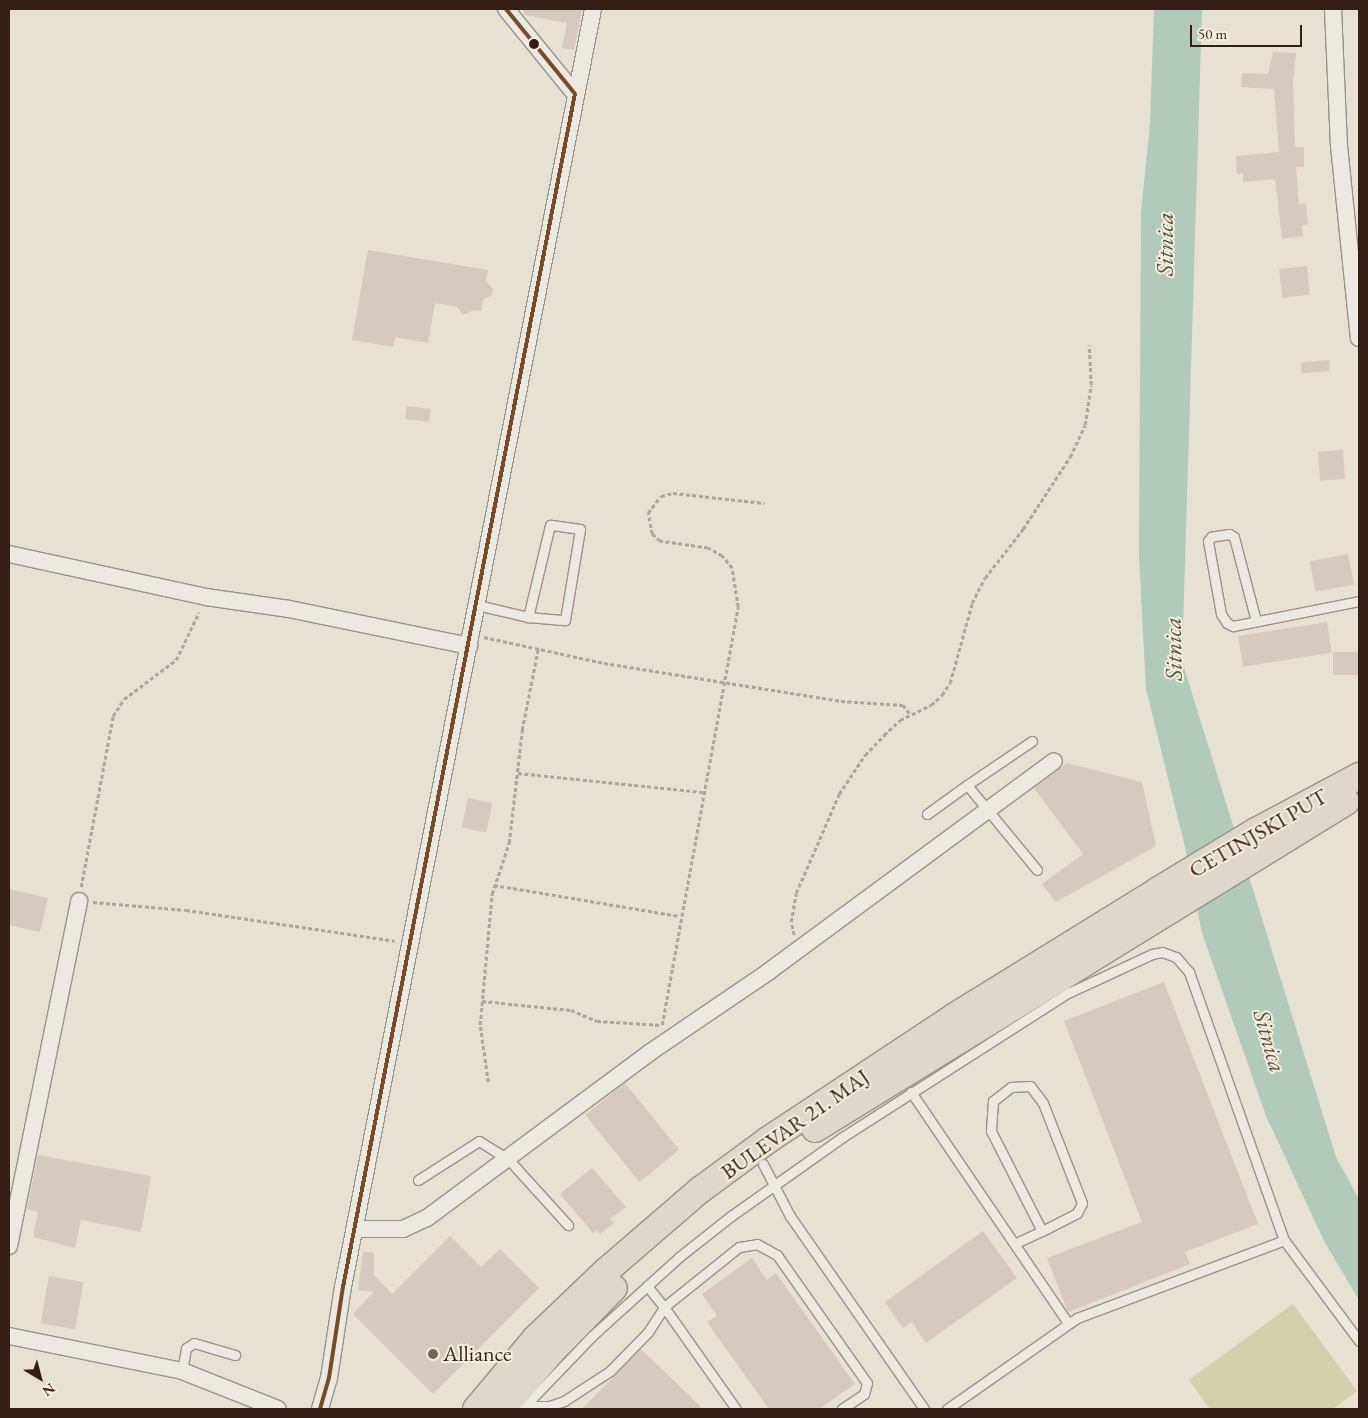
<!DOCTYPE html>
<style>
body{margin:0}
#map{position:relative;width:1368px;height:1418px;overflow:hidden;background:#e6e1d0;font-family:"EB Garamond",serif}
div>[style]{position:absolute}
.green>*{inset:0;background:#d1d1ad}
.water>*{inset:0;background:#b2caba}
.building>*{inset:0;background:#d5cabd;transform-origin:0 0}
.path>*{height:2.5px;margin-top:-1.25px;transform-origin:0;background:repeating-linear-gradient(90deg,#aaa59d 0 4px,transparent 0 6.5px)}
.roads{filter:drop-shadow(1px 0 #989287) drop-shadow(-1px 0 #989287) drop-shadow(0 1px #989287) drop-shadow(0 -1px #989287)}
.lane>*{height:9px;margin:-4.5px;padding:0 4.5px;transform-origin:4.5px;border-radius:4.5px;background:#ebe9e0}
.street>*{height:16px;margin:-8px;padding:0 8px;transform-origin:8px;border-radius:8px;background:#ebe9e0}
.primary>*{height:26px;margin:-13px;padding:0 13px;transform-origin:13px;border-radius:13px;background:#ded8cb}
.bus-1>*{height:4px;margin:-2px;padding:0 2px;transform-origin:2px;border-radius:2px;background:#7a4b2a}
.dots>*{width:14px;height:14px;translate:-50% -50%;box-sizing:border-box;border:2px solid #f5efda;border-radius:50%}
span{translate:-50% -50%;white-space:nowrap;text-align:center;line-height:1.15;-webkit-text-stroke:4px #f5efda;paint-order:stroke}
.street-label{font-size:22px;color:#351f14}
.poi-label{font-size:22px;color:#351f14}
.left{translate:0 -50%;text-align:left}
.water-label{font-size:24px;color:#544f43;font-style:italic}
.frame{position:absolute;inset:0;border:10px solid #351f14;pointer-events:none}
.north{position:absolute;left:15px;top:1353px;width:50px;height:50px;-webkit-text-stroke:4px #f5efda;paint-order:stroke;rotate:143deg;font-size:14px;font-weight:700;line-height:20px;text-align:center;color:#351f14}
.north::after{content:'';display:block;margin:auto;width:18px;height:22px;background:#351f14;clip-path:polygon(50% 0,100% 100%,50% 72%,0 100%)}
.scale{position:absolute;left:1190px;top:25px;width:112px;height:22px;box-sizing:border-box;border:2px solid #351f14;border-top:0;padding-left:6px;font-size:15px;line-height:18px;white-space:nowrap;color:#351f14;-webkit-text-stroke:4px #f5efda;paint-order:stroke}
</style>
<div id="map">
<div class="green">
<i style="clip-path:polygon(1293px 1304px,1357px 1391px,1333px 1409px,1210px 1409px,1189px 1380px)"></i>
</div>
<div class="water">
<i style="clip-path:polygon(1154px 9px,1202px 9px,1182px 661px,1336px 1157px,1359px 1199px,1359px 1300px,1324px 1241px,1266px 1116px,1202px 933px,1185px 847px,1146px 689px,1139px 556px,1141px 212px,1150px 124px)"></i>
</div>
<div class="building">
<i style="clip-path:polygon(524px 9px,582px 9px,574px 50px,562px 48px,567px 23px,524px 15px)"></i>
<i style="clip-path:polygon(1273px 52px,1296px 53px,1293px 84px,1295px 147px,1304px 147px,1304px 167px,1296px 167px,1299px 204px,1306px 203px,1308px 224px,1302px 225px,1303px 236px,1282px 239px,1275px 179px,1243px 182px,1243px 173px,1237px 174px,1236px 156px,1279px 152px,1274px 89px,1241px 87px,1242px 73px,1268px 74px)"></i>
<i style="clip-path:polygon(368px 250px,488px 270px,486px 281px,493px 289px,492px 295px,483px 300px,481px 311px,474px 310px,466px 314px,462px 314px,457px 307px,435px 303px,428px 343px,395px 337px,393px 347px,352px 340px)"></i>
<i style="left:1307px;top:266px;width:29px;height:28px;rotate:84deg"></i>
<i style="left:1329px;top:360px;width:11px;height:28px;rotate:85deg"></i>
<i style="left:407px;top:406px;width:24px;height:13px;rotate:7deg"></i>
<i style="left:1343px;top:450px;width:29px;height:25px;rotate:86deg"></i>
<i style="left:1348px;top:554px;width:31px;height:39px;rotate:79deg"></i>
<i style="left:1327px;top:622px;width:31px;height:90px;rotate:81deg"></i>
<i style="left:1359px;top:652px;width:23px;height:26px;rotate:90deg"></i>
<i style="clip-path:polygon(1067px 763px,1142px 782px,1156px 846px,1056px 902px,1042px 884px,1083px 854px,1034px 788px)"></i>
<i style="left:468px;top:798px;width:25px;height:30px;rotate:12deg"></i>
<i style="clip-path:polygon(9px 889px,48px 898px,40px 932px,9px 925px)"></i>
<i style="clip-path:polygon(1164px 982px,1258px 1224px,1185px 1252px,1190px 1264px,1068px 1312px,1047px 1258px,1142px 1222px,1064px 1021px)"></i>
<i style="left:625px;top:1083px;width:86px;height:51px;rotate:51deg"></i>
<i style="clip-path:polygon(38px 1155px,151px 1176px,141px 1232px,81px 1220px,75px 1248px,33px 1237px,38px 1212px,27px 1209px)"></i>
<i style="clip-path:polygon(592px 1168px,626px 1207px,610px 1219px,614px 1223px,600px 1234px,597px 1230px,593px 1233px,560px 1194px)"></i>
<i style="clip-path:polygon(983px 1231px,1017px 1278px,926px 1343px,912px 1322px,903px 1328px,885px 1302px)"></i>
<i style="clip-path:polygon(450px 1236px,481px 1267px,500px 1249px,539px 1288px,433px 1394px,353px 1314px,374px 1292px,358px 1290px,363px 1251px,374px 1253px,374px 1275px,392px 1294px)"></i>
<i style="clip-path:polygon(752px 1258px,767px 1280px,776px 1273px,855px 1384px,819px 1409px,769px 1409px,707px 1322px,717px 1316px,702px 1294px)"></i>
<i style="left:49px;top:1276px;width:35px;height:48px;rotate:10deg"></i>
<i style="clip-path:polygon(641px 1349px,703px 1409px,582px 1409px)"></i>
</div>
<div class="path">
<i style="left:484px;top:637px;width:123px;rotate:12.2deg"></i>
<i style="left:604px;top:663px;width:240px;rotate:9.1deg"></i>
<i style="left:841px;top:701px;width:62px;rotate:3.7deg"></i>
<i style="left:903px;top:705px;width:11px;rotate:52deg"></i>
<i style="left:518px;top:773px;width:186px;rotate:5.9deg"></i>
<i style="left:494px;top:885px;width:189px;rotate:9.5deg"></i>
<i style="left:81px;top:887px;width:174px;rotate:-79.4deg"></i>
<i style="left:113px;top:716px;width:20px;rotate:-57deg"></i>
<i style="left:124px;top:699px;width:65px;rotate:-36.9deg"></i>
<i style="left:176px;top:660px;width:53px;rotate:-64.4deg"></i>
<i style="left:93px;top:902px;width:93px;rotate:4.9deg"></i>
<i style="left:186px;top:910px;width:211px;rotate:8.4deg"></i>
<i style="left:794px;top:935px;width:13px;rotate:-103deg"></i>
<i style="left:791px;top:922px;width:29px;rotate:-80deg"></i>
<i style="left:796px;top:893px;width:108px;rotate:-66.5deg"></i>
<i style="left:839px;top:794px;width:47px;rotate:-56.3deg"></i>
<i style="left:865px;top:755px;width:28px;rotate:-46deg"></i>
<i style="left:884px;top:735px;width:22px;rotate:-43deg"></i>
<i style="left:900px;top:720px;width:34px;rotate:-26deg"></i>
<i style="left:931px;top:705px;width:15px;rotate:-42deg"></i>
<i style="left:942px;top:695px;width:14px;rotate:-56deg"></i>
<i style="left:950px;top:683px;width:83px;rotate:-74.6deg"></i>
<i style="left:972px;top:603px;width:28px;rotate:-63deg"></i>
<i style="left:985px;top:578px;width:62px;rotate:-52.2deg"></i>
<i style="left:1023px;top:529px;width:86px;rotate:-56.9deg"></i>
<i style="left:1070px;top:457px;width:35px;rotate:-65deg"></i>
<i style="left:1085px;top:425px;width:40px;rotate:-81.5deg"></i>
<i style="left:1091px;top:385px;width:40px;rotate:-92.9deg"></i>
<i style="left:482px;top:1001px;width:89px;rotate:5.8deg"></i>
<i style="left:571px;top:1010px;width:28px;rotate:23deg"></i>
<i style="left:597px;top:1021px;width:65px;rotate:3.5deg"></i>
<i style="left:662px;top:1025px;width:425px;rotate:-79.7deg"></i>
<i style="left:738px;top:607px;width:39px;rotate:-99deg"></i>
<i style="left:732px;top:568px;width:16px;rotate:-130deg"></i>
<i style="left:722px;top:556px;width:16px;rotate:-150deg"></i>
<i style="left:708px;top:548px;width:49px;rotate:-171.7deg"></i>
<i style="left:660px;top:541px;width:11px;rotate:-139deg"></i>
<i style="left:652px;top:534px;width:21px;rotate:-101deg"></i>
<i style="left:648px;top:513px;width:21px;rotate:-53deg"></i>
<i style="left:661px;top:496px;width:12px;rotate:-14deg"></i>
<i style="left:673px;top:493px;width:92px;rotate:6.3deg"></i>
<i style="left:488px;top:1082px;width:58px;rotate:-98deg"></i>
<i style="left:480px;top:1025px;width:132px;rotate:-84.8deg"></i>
<i style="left:492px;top:894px;width:54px;rotate:-71.6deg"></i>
<i style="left:509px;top:843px;width:114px;rotate:-83.4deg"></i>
<i style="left:522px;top:730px;width:83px;rotate:-78.8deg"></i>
</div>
<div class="roads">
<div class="lane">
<i style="left:477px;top:605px;width:52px;rotate:13.2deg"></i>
<i style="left:528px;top:617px;width:37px;rotate:5deg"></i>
<i style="left:565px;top:620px;width:92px;rotate:-80.6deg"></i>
<i style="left:580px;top:529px;width:30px;rotate:-172deg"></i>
<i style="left:550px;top:525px;width:95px;rotate:103.4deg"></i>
<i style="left:1256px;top:621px;width:87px;rotate:-104.7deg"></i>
<i style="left:1234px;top:537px;width:6px;rotate:-149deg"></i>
<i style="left:1229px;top:534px;width:18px;rotate:171deg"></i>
<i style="left:1211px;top:537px;width:5px;rotate:127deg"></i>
<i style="left:1208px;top:541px;width:74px;rotate:79.9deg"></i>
<i style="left:1221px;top:614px;width:11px;rotate:56deg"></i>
<i style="left:1227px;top:623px;width:7px;rotate:27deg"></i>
<i style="left:1233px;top:626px;width:128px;rotate:-11.2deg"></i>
<i style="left:1032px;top:741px;width:78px;rotate:145.9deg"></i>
<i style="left:967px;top:785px;width:110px;rotate:50.5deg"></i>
<i style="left:927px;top:814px;width:49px;rotate:-35.9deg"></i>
<i style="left:911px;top:1092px;width:279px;rotate:55.8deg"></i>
<i style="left:763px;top:1164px;width:59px;rotate:62.6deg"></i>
<i style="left:790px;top:1216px;width:235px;rotate:55.2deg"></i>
<i style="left:418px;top:1180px;width:72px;rotate:-32.6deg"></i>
<i style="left:479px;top:1141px;width:36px;rotate:32deg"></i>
<i style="left:509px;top:1160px;width:88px;rotate:47.8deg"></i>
<i style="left:1016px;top:1243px;width:29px;rotate:-25deg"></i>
<i style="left:1042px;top:1231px;width:39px;rotate:-27deg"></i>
<i style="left:1077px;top:1213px;width:11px;rotate:-63deg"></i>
<i style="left:1082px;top:1203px;width:107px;rotate:-111.3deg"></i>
<i style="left:1043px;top:1103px;width:21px;rotate:-127deg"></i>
<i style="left:1030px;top:1086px;width:19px;rotate:177deg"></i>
<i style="left:1011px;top:1087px;width:23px;rotate:142deg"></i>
<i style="left:993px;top:1101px;width:30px;rotate:94deg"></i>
<i style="left:991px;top:1131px;width:112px;rotate:63deg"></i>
<i style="left:182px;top:1371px;width:23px;rotate:-80deg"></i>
<i style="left:186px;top:1348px;width:9px;rotate:-32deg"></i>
<i style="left:194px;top:1343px;width:43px;rotate:16.3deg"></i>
<i style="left:527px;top:1406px;width:22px"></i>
<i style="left:549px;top:1406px;width:16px;rotate:-18deg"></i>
<i style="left:564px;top:1401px;width:55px;rotate:-33.1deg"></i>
<i style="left:610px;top:1371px;width:54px;rotate:-45.7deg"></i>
<i style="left:648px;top:1332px;width:30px;rotate:-57deg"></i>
<i style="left:664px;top:1307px;width:27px;rotate:-129deg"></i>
<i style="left:522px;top:1409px;width:101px;rotate:-46.2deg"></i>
<i style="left:592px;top:1336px;width:118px;rotate:-42.2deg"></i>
<i style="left:679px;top:1257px;width:66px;rotate:-38.3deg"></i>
<i style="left:731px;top:1216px;width:138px;rotate:-35.3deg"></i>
<i style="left:844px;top:1136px;width:266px;rotate:-32.6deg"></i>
<i style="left:1068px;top:993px;width:93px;rotate:-24.9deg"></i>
<i style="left:1152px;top:954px;width:10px;rotate:-11deg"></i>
<i style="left:1162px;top:952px;width:15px;rotate:20deg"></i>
<i style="left:1176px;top:957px;width:20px;rotate:49deg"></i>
<i style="left:1189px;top:972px;width:284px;rotate:70.5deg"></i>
<i style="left:1284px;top:1240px;width:126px;rotate:53.4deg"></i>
<i style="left:736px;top:1409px;width:125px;rotate:-125.2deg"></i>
<i style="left:664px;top:1307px;width:96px;rotate:-38.7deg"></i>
<i style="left:739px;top:1247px;width:18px;rotate:-9deg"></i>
<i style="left:757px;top:1244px;width:23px;rotate:29deg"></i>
<i style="left:777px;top:1255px;width:156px;rotate:54.9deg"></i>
<i style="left:867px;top:1383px;width:11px;rotate:105deg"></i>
<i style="left:864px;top:1394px;width:27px;rotate:146deg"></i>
<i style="left:947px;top:1409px;width:159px;rotate:-35deg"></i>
<i style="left:1077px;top:1318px;width:221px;rotate:-20.6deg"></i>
</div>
<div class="street">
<i style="left:506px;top:9px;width:109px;rotate:50.9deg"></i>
<i style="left:1333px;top:9px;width:137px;rotate:87.5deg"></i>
<i style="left:1339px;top:146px;width:193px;rotate:84.1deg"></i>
<i style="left:9px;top:554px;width:202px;rotate:12.3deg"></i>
<i style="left:206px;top:597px;width:84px;rotate:8.2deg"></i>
<i style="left:289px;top:609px;width:184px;rotate:11.6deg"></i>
<i style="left:355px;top:1229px;width:48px"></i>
<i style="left:403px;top:1229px;width:26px;rotate:-25deg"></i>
<i style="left:427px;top:1218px;width:277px;rotate:-36.6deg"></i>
<i style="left:649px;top:1053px;width:144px;rotate:-34.2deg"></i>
<i style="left:768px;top:972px;width:355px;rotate:-36.4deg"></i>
<i style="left:9px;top:1246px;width:352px;rotate:-78.5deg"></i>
<i style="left:9px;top:1336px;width:177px;rotate:11.4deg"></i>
<i style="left:182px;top:1371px;width:103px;rotate:21.6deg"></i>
<i style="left:320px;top:1409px;width:32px;rotate:-74deg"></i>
<i style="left:329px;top:1378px;width:92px;rotate:-81.3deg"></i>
<i style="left:343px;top:1287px;width:1302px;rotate:-78.93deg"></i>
</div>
<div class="primary">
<i style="left:815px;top:1129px;width:624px;rotate:-31.63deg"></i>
<i style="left:476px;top:1409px;width:92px;rotate:-49.9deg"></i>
<i style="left:535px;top:1339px;width:98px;rotate:-43.8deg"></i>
<i style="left:606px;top:1271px;width:124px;rotate:-40.8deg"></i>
<i style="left:700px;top:1190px;width:84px;rotate:-36.3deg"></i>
<i style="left:768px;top:1140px;width:224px;rotate:-33.5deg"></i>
<i style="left:955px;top:1016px;width:238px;rotate:-31.7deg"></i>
<i style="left:1157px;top:891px;width:116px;rotate:-31.2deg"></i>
<i style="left:1256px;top:831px;width:117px;rotate:-28.1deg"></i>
<i style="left:502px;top:1409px;width:77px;rotate:-49.2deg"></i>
<i style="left:552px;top:1351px;width:88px;rotate:-45.5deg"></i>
</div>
</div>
<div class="bus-1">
<i style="left:506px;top:9px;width:109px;rotate:50.9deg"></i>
<i style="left:320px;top:1409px;width:32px;rotate:-74deg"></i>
<i style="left:329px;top:1378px;width:92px;rotate:-81.3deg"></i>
<i style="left:343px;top:1287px;width:1215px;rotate:-79deg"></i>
</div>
<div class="dots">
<i style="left:534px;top:44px;background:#351f14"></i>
<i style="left:433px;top:1354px;background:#736356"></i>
</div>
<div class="street-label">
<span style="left:1258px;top:833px;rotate:-30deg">CETINJSKI PUT</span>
<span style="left:795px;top:1124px;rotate:-35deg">BULEVAR 21. MAJ</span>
</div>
<div class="poi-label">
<span class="left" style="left:443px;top:1354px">Alliance</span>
</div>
<div class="water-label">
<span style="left:1165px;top:244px;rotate:-90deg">Sitnica</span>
<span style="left:1173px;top:649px;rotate:-91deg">Sitnica</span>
<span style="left:1270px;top:1041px;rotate:74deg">Sitnica</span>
</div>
<div class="frame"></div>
<div class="north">N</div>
<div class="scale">50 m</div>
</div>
